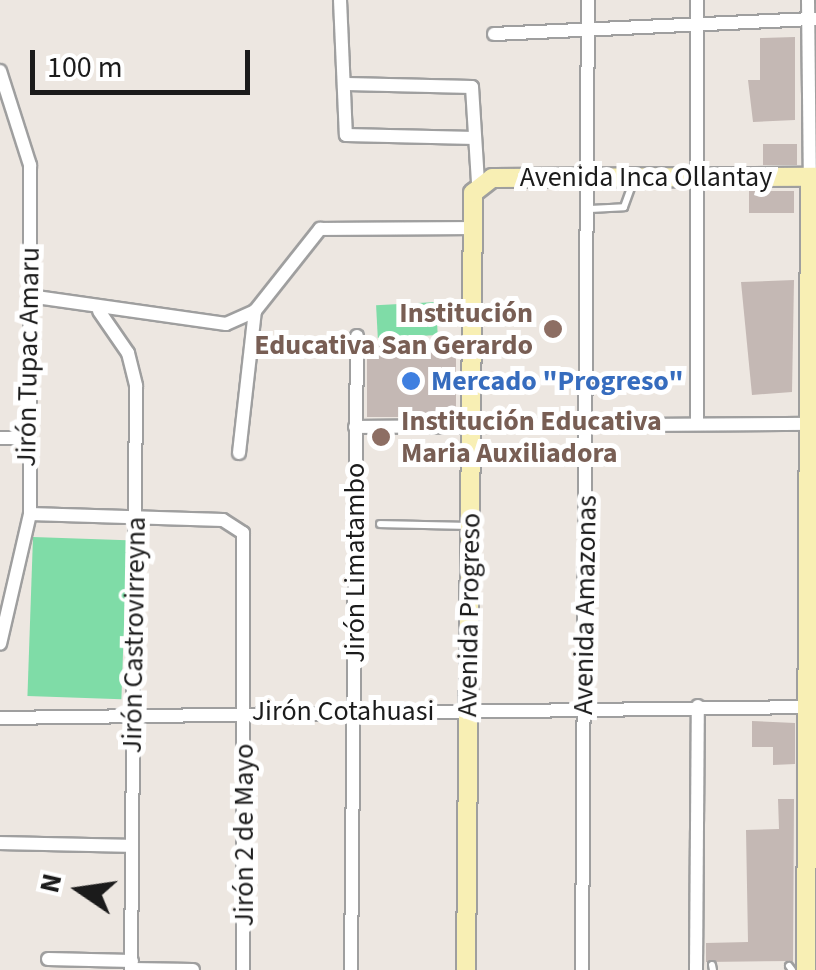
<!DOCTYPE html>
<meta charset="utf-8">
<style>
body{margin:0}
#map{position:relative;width:816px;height:970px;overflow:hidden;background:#ede7e1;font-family:"Source Sans 3",sans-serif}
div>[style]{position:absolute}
.pitch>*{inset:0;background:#7fdca7;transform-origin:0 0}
.building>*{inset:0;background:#c4b8b4;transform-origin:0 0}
.roads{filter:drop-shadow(2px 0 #9f9f9f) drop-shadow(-2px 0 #9f9f9f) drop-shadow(0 2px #9f9f9f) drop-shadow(0 -2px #9f9f9f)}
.lane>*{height:6px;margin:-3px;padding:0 3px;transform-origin:3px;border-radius:3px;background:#fff}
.street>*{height:12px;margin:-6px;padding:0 6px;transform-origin:6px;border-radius:6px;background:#fff}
.secondary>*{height:18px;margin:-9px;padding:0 9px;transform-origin:9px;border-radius:9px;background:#f8efb4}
.dots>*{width:28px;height:28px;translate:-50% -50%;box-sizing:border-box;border:5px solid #fff;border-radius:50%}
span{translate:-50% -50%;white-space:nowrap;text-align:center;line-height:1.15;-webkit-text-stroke:10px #fff;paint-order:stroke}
.street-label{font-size:28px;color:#1b1b1b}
.education-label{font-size:28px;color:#785e54;font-weight:700}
.right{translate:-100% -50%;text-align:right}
.left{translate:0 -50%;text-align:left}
.shop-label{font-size:28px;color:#366cbe;font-weight:700}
.north{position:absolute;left:30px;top:840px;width:100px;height:100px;-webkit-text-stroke:8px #fff;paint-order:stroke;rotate:283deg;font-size:28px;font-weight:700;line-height:40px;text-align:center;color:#1b1b1b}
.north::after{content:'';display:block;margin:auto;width:35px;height:45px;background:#1b1b1b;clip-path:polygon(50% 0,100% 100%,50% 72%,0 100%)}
.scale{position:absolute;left:30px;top:50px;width:220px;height:45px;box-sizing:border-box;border:5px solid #1b1b1b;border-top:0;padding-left:12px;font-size:30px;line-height:35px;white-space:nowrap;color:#1b1b1b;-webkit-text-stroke:8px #fff;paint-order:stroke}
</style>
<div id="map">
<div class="pitch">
<i style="left:436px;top:302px;width:33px;height:60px;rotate:87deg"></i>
<i style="left:33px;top:537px;width:94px;height:159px;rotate:2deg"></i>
</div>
<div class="building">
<i style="clip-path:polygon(795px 37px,795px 120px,753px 122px,748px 80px,760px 80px,760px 38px)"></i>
<i style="left:797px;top:144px;width:21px;height:34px;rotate:90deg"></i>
<i style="left:794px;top:191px;width:22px;height:45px;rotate:90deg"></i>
<i style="clip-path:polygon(794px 280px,792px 392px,752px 395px,741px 282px)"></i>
<i style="left:367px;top:344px;width:89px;height:73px"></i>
<i style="clip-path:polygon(752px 721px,795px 723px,795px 764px,773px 765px,773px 747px,752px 747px)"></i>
<i style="clip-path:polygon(778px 799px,794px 799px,793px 961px,706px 962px,706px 943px,748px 942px,746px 830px,779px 829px)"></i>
</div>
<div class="roads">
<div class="lane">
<i style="left:590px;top:209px;width:34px;rotate:-3deg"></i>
<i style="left:624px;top:207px;width:30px;rotate:-70deg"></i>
<i style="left:380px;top:524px;width:88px;rotate:1.3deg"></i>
<i style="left:712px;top:965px;width:5px;rotate:79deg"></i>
<i style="left:789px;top:966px;width:5px;rotate:53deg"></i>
</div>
<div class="street">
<i style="left:340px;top:0;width:135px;rotate:87.5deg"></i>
<i style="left:346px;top:135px;width:129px;rotate:1.3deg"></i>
<i style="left:697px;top:0;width:424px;rotate:90deg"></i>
<i style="left:808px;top:0;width:177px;rotate:89.4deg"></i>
<i style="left:494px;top:34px;width:322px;rotate:-2.7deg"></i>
<i style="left:0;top:71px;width:99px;rotate:72.3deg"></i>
<i style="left:30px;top:165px;width:349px;rotate:90deg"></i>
<i style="left:30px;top:514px;width:133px;rotate:103deg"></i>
<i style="left:347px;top:84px;width:125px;rotate:1.4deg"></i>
<i style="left:472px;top:87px;width:95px;rotate:86.4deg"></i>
<i style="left:29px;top:296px;width:199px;rotate:8.1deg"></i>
<i style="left:226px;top:324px;width:32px;rotate:-24deg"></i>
<i style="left:255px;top:311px;width:105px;rotate:-51.6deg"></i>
<i style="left:320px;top:229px;width:153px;rotate:-0.4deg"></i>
<i style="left:99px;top:311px;width:51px;rotate:55.4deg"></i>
<i style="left:128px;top:353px;width:34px;rotate:76deg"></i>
<i style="left:136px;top:386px;width:584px;rotate:90.49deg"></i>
<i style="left:355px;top:427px;width:459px;rotate:-0.4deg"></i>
<i style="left:0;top:438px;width:27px"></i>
<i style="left:239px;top:453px;width:143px;rotate:-83.6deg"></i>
<i style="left:30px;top:514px;width:193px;rotate:1.8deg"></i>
<i style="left:223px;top:520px;width:24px;rotate:33deg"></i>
<i style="left:243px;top:533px;width:437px;rotate:90deg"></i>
<i style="left:0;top:718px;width:807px;rotate:-0.78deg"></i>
<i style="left:0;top:843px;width:131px;rotate:1.3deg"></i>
<i style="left:48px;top:959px;width:84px;rotate:1.4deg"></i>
<i style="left:132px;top:969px;width:61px;rotate:0.9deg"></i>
<i style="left:351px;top:970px;width:634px;rotate:-89.46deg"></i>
<i style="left:582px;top:970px;width:970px;rotate:-89.65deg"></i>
<i style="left:696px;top:970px;width:264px;rotate:-89.6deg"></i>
</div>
<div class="secondary">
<i style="left:466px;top:970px;width:777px;rotate:-89.48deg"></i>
<i style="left:473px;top:193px;width:24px;rotate:-38deg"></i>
<i style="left:492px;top:178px;width:324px;rotate:-0.2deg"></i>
<i style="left:806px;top:970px;width:793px;rotate:-89.71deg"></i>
</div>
</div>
<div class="dots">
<i style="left:553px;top:329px;background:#8d6e63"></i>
<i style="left:411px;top:381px;background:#3f7fe0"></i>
<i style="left:381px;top:437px;background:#8d6e63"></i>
</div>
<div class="street-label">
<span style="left:646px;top:177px">Avenida Inca Ollantay</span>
<span style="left:28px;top:357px;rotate:-89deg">Jirón Tupac Amaru</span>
<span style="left:355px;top:563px;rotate:-90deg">Jirón Limatambo</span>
<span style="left:585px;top:605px;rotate:-89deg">Avenida Amazonas</span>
<span style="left:469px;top:615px;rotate:-89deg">Avenida Progreso</span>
<span style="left:134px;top:635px;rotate:-89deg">Jirón Castrovirreyna</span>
<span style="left:343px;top:711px">Jirón Cotahuasi</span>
<span style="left:244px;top:835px;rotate:-90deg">Jirón 2 de Mayo</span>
</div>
<div class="education-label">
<span class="right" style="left:533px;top:329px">Institución<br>Educativa San Gerardo</span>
<span class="left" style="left:401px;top:437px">Institución Educativa<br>Maria Auxiliadora</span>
</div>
<div class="shop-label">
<span class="left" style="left:431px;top:381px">Mercado "Progreso"</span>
</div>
<div class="north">N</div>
<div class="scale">100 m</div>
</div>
